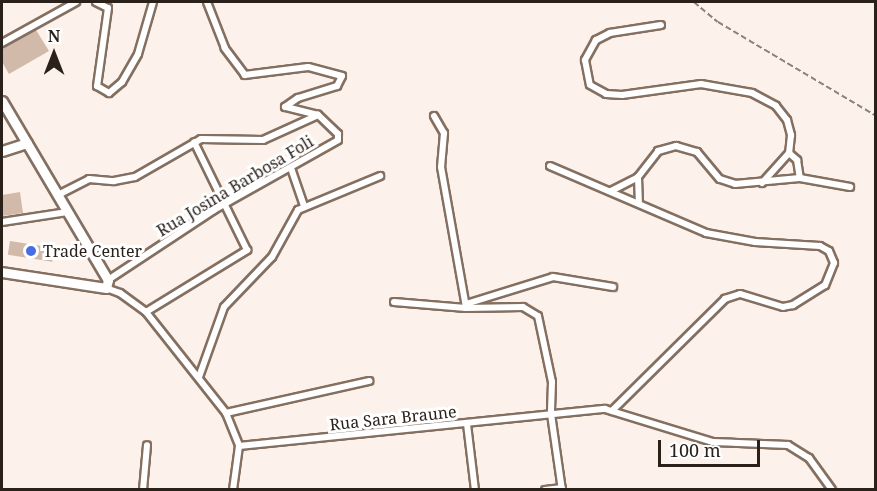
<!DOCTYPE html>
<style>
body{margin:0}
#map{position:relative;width:877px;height:491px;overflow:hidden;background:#fcf2eb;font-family:"Noto Serif",serif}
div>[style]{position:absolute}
.building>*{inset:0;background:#d1baa9;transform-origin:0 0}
.path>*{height:1.5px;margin-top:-0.75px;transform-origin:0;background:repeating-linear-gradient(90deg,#8a817a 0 6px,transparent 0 9px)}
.roads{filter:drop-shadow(2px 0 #846f60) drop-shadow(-2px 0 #846f60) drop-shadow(0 2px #846f60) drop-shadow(0 -2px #846f60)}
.street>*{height:6px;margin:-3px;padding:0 3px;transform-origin:3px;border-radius:3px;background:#fff}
.secondary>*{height:9px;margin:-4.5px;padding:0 4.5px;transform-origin:4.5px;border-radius:4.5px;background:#fff}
.dots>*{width:16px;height:16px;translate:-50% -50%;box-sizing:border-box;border:3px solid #fff;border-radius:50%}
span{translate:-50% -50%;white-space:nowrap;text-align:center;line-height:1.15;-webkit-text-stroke:6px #fff;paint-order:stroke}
.street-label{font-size:16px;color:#2a211b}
.poi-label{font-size:16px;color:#2a211b}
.left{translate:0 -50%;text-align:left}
.frame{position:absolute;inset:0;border:3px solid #2a211b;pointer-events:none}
.north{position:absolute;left:24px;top:24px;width:60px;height:60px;-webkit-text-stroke:4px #fff;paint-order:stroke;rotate:0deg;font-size:16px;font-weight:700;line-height:24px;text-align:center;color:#2a211b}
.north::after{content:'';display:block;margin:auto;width:21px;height:27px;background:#2a211b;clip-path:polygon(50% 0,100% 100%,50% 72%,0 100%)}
.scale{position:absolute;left:658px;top:440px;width:102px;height:27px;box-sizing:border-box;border:3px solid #2a211b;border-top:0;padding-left:8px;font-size:18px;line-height:21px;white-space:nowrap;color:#2a211b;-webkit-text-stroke:4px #fff;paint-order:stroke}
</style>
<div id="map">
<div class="building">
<i style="clip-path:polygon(36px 30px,49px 51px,9px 74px,2px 62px,2px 48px)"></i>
<i style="clip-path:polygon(20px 192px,23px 213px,2px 216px,2px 195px)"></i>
<i style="left:10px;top:241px;width:45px;height:14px;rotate:9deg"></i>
</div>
<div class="path">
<i style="left:694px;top:2px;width:31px;rotate:40deg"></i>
<i style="left:718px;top:22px;width:184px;rotate:30.7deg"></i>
</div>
<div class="roads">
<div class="street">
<i style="left:96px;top:2px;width:13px;rotate:27deg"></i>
<i style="left:108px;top:8px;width:79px;rotate:98deg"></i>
<i style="left:97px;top:86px;width:14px;rotate:30deg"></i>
<i style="left:109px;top:93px;width:17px;rotate:-40deg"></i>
<i style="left:122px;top:82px;width:32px;rotate:-60deg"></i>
<i style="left:138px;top:54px;width:54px;rotate:-73.9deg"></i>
<i style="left:661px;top:25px;width:52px;rotate:171.1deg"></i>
<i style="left:610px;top:33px;width:16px;rotate:153deg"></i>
<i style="left:596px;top:40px;width:23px;rotate:119deg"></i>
<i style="left:585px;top:60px;width:25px;rotate:79deg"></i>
<i style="left:590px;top:85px;width:18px;rotate:29deg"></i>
<i style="left:606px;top:94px;width:16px;rotate:4deg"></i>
<i style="left:622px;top:95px;width:80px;rotate:-7.9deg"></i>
<i style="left:701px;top:84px;width:52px;rotate:10deg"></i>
<i style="left:752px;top:93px;width:27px;rotate:28deg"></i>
<i style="left:776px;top:106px;width:18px;rotate:52deg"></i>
<i style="left:787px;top:120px;width:16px;rotate:75deg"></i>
<i style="left:791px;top:135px;width:18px;rotate:96deg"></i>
<i style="left:789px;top:153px;width:11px;rotate:41deg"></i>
<i style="left:797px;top:160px;width:18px;rotate:81deg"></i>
<i style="left:2px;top:43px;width:85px;rotate:-29deg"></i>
<i style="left:434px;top:116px;width:20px;rotate:60deg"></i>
<i style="left:444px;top:133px;width:34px;rotate:95deg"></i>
<i style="left:441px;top:167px;width:143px;rotate:79.9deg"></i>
<i style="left:550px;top:166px;width:170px;rotate:23.2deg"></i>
<i style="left:706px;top:233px;width:50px;rotate:10.4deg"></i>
<i style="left:755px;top:242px;width:65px;rotate:3.5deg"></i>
<i style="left:820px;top:246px;width:10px;rotate:29deg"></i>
<i style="left:829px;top:251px;width:13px;rotate:67deg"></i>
<i style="left:834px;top:263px;width:24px;rotate:112deg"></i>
<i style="left:825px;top:285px;width:38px;rotate:148deg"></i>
<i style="left:793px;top:305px;width:10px;rotate:169deg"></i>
<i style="left:783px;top:307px;width:45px;rotate:-163.2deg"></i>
<i style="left:740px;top:294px;width:16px;rotate:162deg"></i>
<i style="left:725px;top:299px;width:159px;rotate:135.3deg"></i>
<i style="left:291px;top:168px;width:40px;rotate:71.1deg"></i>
<i style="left:638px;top:177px;width:26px;rotate:88deg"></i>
<i style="left:762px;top:183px;width:40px;rotate:-48deg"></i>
<i style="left:611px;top:191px;width:30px;rotate:-27deg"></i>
<i style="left:638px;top:177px;width:33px;rotate:-52deg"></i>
<i style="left:658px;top:151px;width:19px;rotate:-16deg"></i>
<i style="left:676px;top:146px;width:22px;rotate:16deg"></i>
<i style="left:697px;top:152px;width:35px;rotate:50deg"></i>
<i style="left:720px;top:179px;width:16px;rotate:18deg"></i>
<i style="left:735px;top:184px;width:65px;rotate:-5.3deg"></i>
<i style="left:800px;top:178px;width:51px;rotate:10.2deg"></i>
<i style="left:58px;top:195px;width:35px;rotate:-27deg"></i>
<i style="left:89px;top:179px;width:25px;rotate:5deg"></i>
<i style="left:114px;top:181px;width:21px;rotate:-11deg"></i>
<i style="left:135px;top:177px;width:76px;rotate:-29.9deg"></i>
<i style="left:201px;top:139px;width:62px;rotate:0.9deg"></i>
<i style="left:263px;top:140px;width:60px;rotate:-24.4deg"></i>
<i style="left:2px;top:222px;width:66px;rotate:-8.7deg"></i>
<i style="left:108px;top:280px;width:127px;rotate:-33.4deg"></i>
<i style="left:214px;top:210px;width:142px;rotate:-29.4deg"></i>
<i style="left:338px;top:140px;width:6px;rotate:-90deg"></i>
<i style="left:338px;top:134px;width:28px;rotate:-136deg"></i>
<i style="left:318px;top:115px;width:34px;rotate:-166deg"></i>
<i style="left:285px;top:107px;width:16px;rotate:-35deg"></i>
<i style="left:298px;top:98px;width:41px;rotate:-17.1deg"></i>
<i style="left:337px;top:86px;width:11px;rotate:-63deg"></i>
<i style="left:342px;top:76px;width:35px;rotate:-165deg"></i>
<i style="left:308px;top:67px;width:64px;rotate:172.8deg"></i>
<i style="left:245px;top:75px;width:34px;rotate:-127deg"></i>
<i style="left:225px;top:48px;width:49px;rotate:-111.4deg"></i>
<i style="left:106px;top:288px;width:15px;rotate:20deg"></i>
<i style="left:120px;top:293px;width:32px;rotate:36deg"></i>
<i style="left:146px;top:312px;width:129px;rotate:51.6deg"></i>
<i style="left:226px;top:413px;width:35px;rotate:68deg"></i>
<i style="left:239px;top:446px;width:44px;rotate:97.8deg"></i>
<i style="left:394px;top:302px;width:72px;rotate:4.8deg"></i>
<i style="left:466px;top:308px;width:57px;rotate:-1deg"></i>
<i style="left:523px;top:307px;width:17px;rotate:31deg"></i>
<i style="left:538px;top:316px;width:67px;rotate:78deg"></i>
<i style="left:552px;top:382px;width:32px;rotate:92deg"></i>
<i style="left:551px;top:414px;width:77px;rotate:81.8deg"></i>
<i style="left:466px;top:304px;width:91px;rotate:-17.2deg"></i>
<i style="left:553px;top:277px;width:61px;rotate:9.5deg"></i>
<i style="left:146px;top:312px;width:119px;rotate:-31.5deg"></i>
<i style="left:247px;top:250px;width:120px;rotate:-116.1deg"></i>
<i style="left:199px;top:377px;width:74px;rotate:-70.3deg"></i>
<i style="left:224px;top:307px;width:69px;rotate:-46.2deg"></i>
<i style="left:272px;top:257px;width:54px;rotate:-61deg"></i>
<i style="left:298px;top:210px;width:89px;rotate:-22.5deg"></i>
<i style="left:226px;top:413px;width:147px;rotate:-12.6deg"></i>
<i style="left:467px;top:424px;width:66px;rotate:83.1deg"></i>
<i style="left:239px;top:446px;width:368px;rotate:-5.8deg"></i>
<i style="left:605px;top:409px;width:113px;rotate:17deg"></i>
<i style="left:713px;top:442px;width:75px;rotate:2.3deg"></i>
<i style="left:788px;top:445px;width:25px;rotate:32deg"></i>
<i style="left:809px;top:458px;width:39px;rotate:54deg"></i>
<i style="left:143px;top:490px;width:45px;rotate:-84.9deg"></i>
<i style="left:545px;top:490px;width:17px;rotate:-7deg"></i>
</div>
<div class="secondary">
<i style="left:2px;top:101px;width:208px;rotate:59.4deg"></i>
<i style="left:108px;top:280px;width:8px;rotate:104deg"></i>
<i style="left:106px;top:288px;width:105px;rotate:-171.3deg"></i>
<i style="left:2px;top:151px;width:26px;rotate:-18deg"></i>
</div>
</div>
<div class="dots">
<i style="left:31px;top:251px;background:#496de0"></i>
</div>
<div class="street-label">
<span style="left:235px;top:186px;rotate:-31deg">Rua Josina Barbosa Foli</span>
<span style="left:393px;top:418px;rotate:-6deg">Rua Sara Braune</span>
</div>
<div class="poi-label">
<span class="left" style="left:43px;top:251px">Trade Center</span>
</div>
<div class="frame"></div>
<div class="north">N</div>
<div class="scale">100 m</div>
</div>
